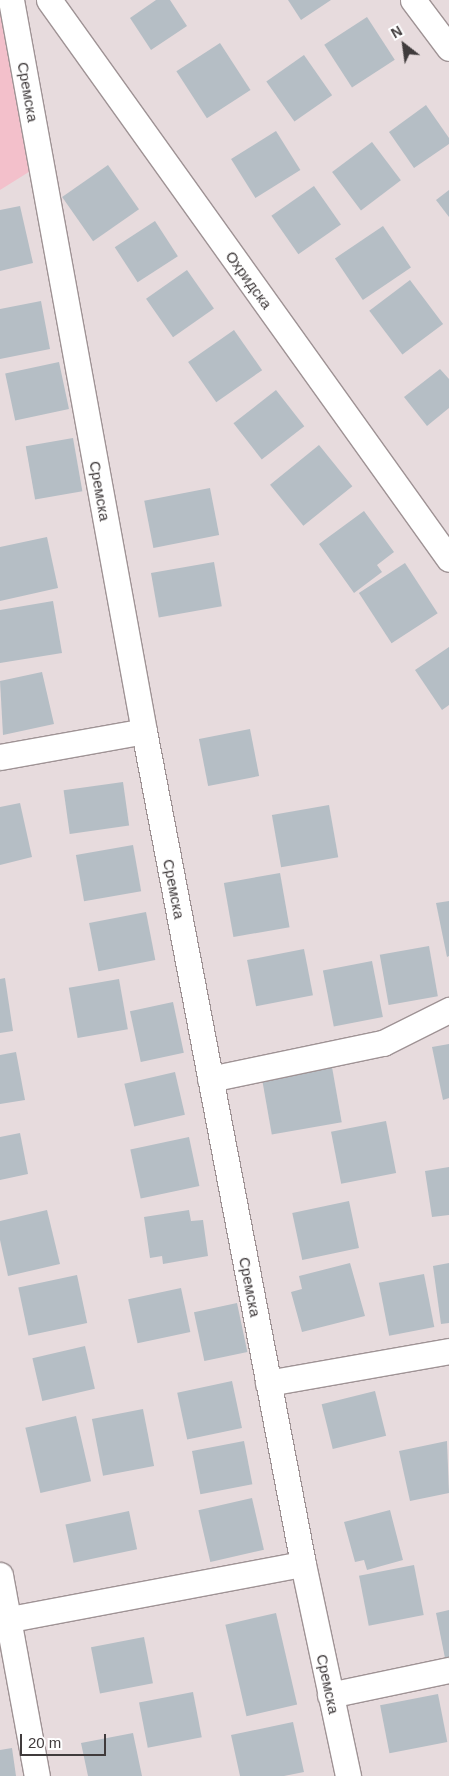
<!DOCTYPE html>
<meta charset="utf-8">
<style>
body{margin:0}
#map{position:relative;width:449px;height:1776px;overflow:hidden;background:#e7dbdd;font-family:Arial,sans-serif}
div>[style]{position:absolute}
.green>*{inset:0;background:#f3c0cb}
.building>*{inset:0;background:#b5bec5;transform-origin:0 0}
.roads{filter:drop-shadow(1px 0 #9f9395) drop-shadow(-1px 0 #9f9395) drop-shadow(0 1px #9f9395) drop-shadow(0 -1px #9f9395)}
.minor>*{height:25px;margin:-12.5px;padding:0 12.5px;transform-origin:12.5px;border-radius:12.5px;background:#fff}
span{translate:-50% -50%;white-space:nowrap;text-align:center;line-height:1.15;-webkit-text-stroke:4px #fff;paint-order:stroke}
.street-label{font-size:15px;color:#403b3c}
.north{position:absolute;left:379px;top:20px;width:50px;height:50px;-webkit-text-stroke:4px #fff;paint-order:stroke;rotate:330deg;font-size:14px;font-weight:700;line-height:20px;text-align:center;color:#403b3c}
.north::after{content:'';display:block;margin:auto;width:18px;height:22px;background:#403b3c;clip-path:polygon(50% 0,100% 100%,50% 72%,0 100%)}
.scale{position:absolute;left:20px;top:1734px;width:86px;height:22px;box-sizing:border-box;border:2px solid #403b3c;border-top:0;padding-left:6px;font-size:15px;line-height:18px;white-space:nowrap;color:#403b3c;-webkit-text-stroke:4px #fff;paint-order:stroke}
</style>
<div id="map">
<div class="green">
<i style="clip-path:polygon(0 0,32px 170px,0 190px)"></i>
</div>
<div class="building">
<i style="clip-path:polygon(156px 0,170px 0,187px 26px,151px 50px,130px 18px)"></i>
<i style="clip-path:polygon(288px 0,331px 0,301px 20px)"></i>
<i style="left:367px;top:17px;width:51px;height:51px;rotate:57deg"></i>
<i style="left:220px;top:43px;width:56px;height:52px;rotate:57deg"></i>
<i style="left:304px;top:55px;width:49px;height:46px;rotate:55deg"></i>
<i style="clip-path:polygon(426px 105px,449px 138px,449px 144px,414px 168px,389px 132px)"></i>
<i style="left:276px;top:131px;width:46px;height:53px;rotate:58deg"></i>
<i style="left:372px;top:142px;width:48px;height:50px;rotate:53deg"></i>
<i style="left:108px;top:165px;width:54px;height:56px;rotate:55deg"></i>
<i style="left:314px;top:186px;width:47px;height:52px;rotate:55deg"></i>
<i style="clip-path:polygon(449px 190px,449px 217px,436px 200px)"></i>
<i style="clip-path:polygon(20px 206px,33px 263px,0 271px,0 210px)"></i>
<i style="left:155px;top:221px;width:42px;height:48px;rotate:57deg"></i>
<i style="left:383px;top:226px;width:50px;height:58px;rotate:56deg"></i>
<i style="left:187px;top:270px;width:47px;height:50px;rotate:55deg"></i>
<i style="left:410px;top:280px;width:55px;height:51px;rotate:53deg"></i>
<i style="clip-path:polygon(41px 301px,50px 349px,0 359px,0 309px)"></i>
<i style="left:234px;top:330px;width:49px;height:56px;rotate:55deg"></i>
<i style="left:59px;top:362px;width:48px;height:55px;rotate:78deg"></i>
<i style="clip-path:polygon(440px 369px,449px 379px,449px 408px,427px 426px,404px 397px)"></i>
<i style="left:276px;top:390px;width:46px;height:54px;rotate:52deg"></i>
<i style="left:73px;top:438px;width:54px;height:48px;rotate:80deg"></i>
<i style="left:319px;top:445px;width:53px;height:63px;rotate:51deg"></i>
<i style="left:210px;top:488px;width:48px;height:67px;rotate:79deg"></i>
<i style="clip-path:polygon(364px 511px,394px 552px,377px 565px,382px 572px,354px 593px,319px 544px)"></i>
<i style="clip-path:polygon(47px 537px,58px 588px,0 601px,0 547px)"></i>
<i style="left:214px;top:562px;width:45px;height:64px;rotate:80deg"></i>
<i style="left:405px;top:563px;width:60px;height:55px;rotate:57deg"></i>
<i style="clip-path:polygon(53px 601px,62px 653px,0 663px,0 610px)"></i>
<i style="clip-path:polygon(449px 647px,449px 705px,442px 710px,415px 670px)"></i>
<i style="clip-path:polygon(42px 672px,54px 724px,3px 735px,0 681px)"></i>
<i style="left:250px;top:729px;width:48px;height:52px;rotate:79deg"></i>
<i style="left:123px;top:782px;width:44px;height:60px;rotate:82deg"></i>
<i style="clip-path:polygon(20px 803px,32px 857px,0 865px,0 807px)"></i>
<i style="left:329px;top:805px;width:53px;height:58px;rotate:80deg"></i>
<i style="left:133px;top:845px;width:47px;height:58px;rotate:80deg"></i>
<i style="left:280px;top:873px;width:55px;height:57px;rotate:80deg"></i>
<i style="clip-path:polygon(449px 901px,449px 956px,447px 957px,436px 903px)"></i>
<i style="left:146px;top:912px;width:49px;height:58px;rotate:79deg"></i>
<i style="left:429px;top:946px;width:51px;height:50px;rotate:80deg"></i>
<i style="left:304px;top:949px;width:47px;height:58px;rotate:79deg"></i>
<i style="left:372px;top:961px;width:57px;height:50px;rotate:79deg"></i>
<i style="clip-path:polygon(5px 978px,13px 1031px,0 1033px,0 979px)"></i>
<i style="left:119px;top:979px;width:51px;height:51px;rotate:80deg"></i>
<i style="left:173px;top:1002px;width:52px;height:44px;rotate:78deg"></i>
<i style="clip-path:polygon(449px 1044px,449px 1098px,443px 1100px,432px 1047px)"></i>
<i style="clip-path:polygon(16px 1052px,25px 1100px,0 1104px,0 1055px)"></i>
<i style="left:332px;top:1067px;width:56px;height:71px;rotate:80deg"></i>
<i style="left:175px;top:1072px;width:44px;height:52px;rotate:77deg"></i>
<i style="left:386px;top:1121px;width:53px;height:56px;rotate:79deg"></i>
<i style="clip-path:polygon(20px 1133px,28px 1174px,0 1180px,0 1137px)"></i>
<i style="left:189px;top:1137px;width:50px;height:60px;rotate:78deg"></i>
<i style="clip-path:polygon(449px 1167px,449px 1215px,432px 1217px,425px 1171px)"></i>
<i style="left:349px;top:1201px;width:48px;height:58px;rotate:78deg"></i>
<i style="clip-path:polygon(47px 1210px,60px 1264px,8px 1276px,0 1240px,0 1221px)"></i>
<i style="clip-path:polygon(189px 1210px,191px 1221px,203px 1220px,208px 1256px,163px 1264px,162px 1256px,150px 1258px,144px 1217px)"></i>
<i style="clip-path:polygon(350px 1263px,365px 1316px,302px 1332px,291px 1292px,302px 1289px,299px 1276px)"></i>
<i style="clip-path:polygon(449px 1263px,449px 1323px,441px 1324px,433px 1266px)"></i>
<i style="left:424px;top:1274px;width:54px;height:46px;rotate:79deg"></i>
<i style="left:77px;top:1275px;width:49px;height:60px;rotate:78deg"></i>
<i style="left:181px;top:1288px;width:45px;height:54px;rotate:78deg"></i>
<i style="left:237px;top:1303px;width:50px;height:44px;rotate:78deg"></i>
<i style="left:85px;top:1346px;width:44px;height:54px;rotate:77deg"></i>
<i style="left:232px;top:1381px;width:48px;height:56px;rotate:78deg"></i>
<i style="left:375px;top:1391px;width:46px;height:55px;rotate:76deg"></i>
<i style="left:143px;top:1409px;width:58px;height:52px;rotate:79deg"></i>
<i style="left:76px;top:1416px;width:67px;height:52px;rotate:77deg"></i>
<i style="left:244px;top:1441px;width:44px;height:53px;rotate:79deg"></i>
<i style="clip-path:polygon(447px 1441px,449px 1493px,410px 1501px,399px 1451px)"></i>
<i style="left:252px;top:1498px;width:53px;height:55px;rotate:77deg"></i>
<i style="clip-path:polygon(390px 1510px,403px 1560px,367px 1570px,364px 1560px,355px 1562px,344px 1522px)"></i>
<i style="left:129px;top:1511px;width:39px;height:65px;rotate:78deg"></i>
<i style="left:414px;top:1565px;width:51px;height:56px;rotate:79deg"></i>
<i style="clip-path:polygon(449px 1610px,449px 1662px,446px 1663px,436px 1613px)"></i>
<i style="left:276px;top:1613px;width:94px;height:52px;rotate:77deg"></i>
<i style="left:144px;top:1637px;width:47px;height:54px;rotate:79deg"></i>
<i style="left:193px;top:1692px;width:46px;height:55px;rotate:79deg"></i>
<i style="left:438px;top:1694px;width:49px;height:59px;rotate:79deg"></i>
<i style="clip-path:polygon(293px 1722px,304px 1772px,284px 1776px,240px 1776px,231px 1735px)"></i>
<i style="clip-path:polygon(133px 1733px,142px 1776px,88px 1776px,81px 1743px)"></i>
<i style="clip-path:polygon(12px 1748px,16px 1776px,0 1776px,0 1750px)"></i>
</div>
<div class="roads">
<div class="minor">
<i style="left:11px;top:0;width:743px;rotate:79.69deg"></i>
<i style="left:144px;top:731px;width:848px;rotate:79.19deg"></i>
<i style="left:303px;top:1564px;width:217px;rotate:78deg"></i>
<i style="left:49px;top:0;width:687px;rotate:54.41deg"></i>
<i style="left:413px;top:0;width:60px;rotate:53.1deg"></i>
<i style="left:0;top:757px;width:146px;rotate:-10.2deg"></i>
<i style="left:210px;top:1079px;width:177px;rotate:-11.8deg"></i>
<i style="left:383px;top:1043px;width:74px;rotate:-26.6deg"></i>
<i style="left:268px;top:1383px;width:184px;rotate:-10deg"></i>
<i style="left:0;top:1575px;width:204px;rotate:79.6deg"></i>
<i style="left:0;top:1621px;width:308px;rotate:-10.7deg"></i>
<i style="left:330px;top:1695px;width:122px;rotate:-11.9deg"></i>
</div>
</div>
<div class="street-label">
<span style="left:28px;top:92px;rotate:80deg">Сремска</span>
<span style="left:249px;top:280px;rotate:54deg">Охридска</span>
<span style="left:100px;top:491px;rotate:80deg">Сремска</span>
<span style="left:174px;top:889px;rotate:79deg">Сремска</span>
<span style="left:250px;top:1287px;rotate:79deg">Сремска</span>
<span style="left:328px;top:1684px;rotate:78deg">Сремска</span>
</div>
<div class="north">N</div>
<div class="scale">20 m</div>
</div>
